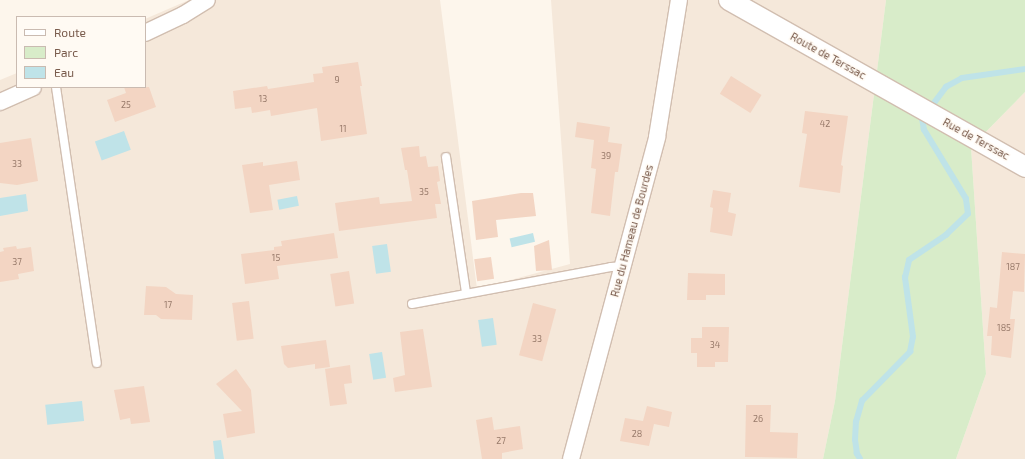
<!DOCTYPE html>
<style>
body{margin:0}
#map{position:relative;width:1025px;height:459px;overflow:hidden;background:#fdf6ec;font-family:"Exo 2",sans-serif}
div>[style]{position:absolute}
.residential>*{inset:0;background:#f5e8da}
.green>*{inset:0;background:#d8ecc9}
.water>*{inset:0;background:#bfe3e8;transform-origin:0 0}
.stream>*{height:5.5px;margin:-2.75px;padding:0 2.75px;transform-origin:2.75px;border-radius:2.75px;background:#bfe3e8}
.building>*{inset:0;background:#f3d5c3;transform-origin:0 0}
.roads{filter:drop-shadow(1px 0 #d1beb0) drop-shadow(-1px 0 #d1beb0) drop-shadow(0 1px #d1beb0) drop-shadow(0 -1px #d1beb0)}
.service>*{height:8px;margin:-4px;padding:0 4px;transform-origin:4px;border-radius:4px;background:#fff}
.minor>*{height:16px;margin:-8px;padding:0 8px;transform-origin:8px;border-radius:8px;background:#fff}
.tertiary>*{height:20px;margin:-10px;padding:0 10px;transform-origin:10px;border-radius:10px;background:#fff}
span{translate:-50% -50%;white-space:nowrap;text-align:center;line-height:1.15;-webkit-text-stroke:3px #fffaf3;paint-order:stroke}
.number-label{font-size:9px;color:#987a6a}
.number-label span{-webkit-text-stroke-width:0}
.street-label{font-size:11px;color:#7a5c4d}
.legend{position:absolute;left:16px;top:16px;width:130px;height:72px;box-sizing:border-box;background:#fffaf3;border:1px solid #cabbb1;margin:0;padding:5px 7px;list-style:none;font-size:12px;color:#7a5c4d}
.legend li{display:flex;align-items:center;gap:8px;height:20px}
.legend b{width:20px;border:1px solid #cabbb1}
</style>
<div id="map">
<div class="residential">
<i style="clip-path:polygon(189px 0,440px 0,477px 289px,570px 264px,551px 0,886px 0,835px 401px,823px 459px,0 459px,0 80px,17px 73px,17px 87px,145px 87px,145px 19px)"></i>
<i style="clip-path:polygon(1025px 92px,1025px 459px,956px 459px,986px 374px,971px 147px)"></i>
</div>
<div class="green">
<i style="clip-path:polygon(886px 0,1025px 0,1025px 92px,971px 147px,986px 374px,956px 459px,823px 459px,835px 401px)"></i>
</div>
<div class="water">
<i style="left:124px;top:131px;width:20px;height:31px;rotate:70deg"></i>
<i style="clip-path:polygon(26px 194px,28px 211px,0 216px,0 198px)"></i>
<i style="left:297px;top:196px;width:10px;height:20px;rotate:79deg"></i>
<i style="left:533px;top:233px;width:9px;height:24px;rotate:77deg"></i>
<i style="left:387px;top:244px;width:28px;height:15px;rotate:82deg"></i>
<i style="left:493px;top:318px;width:27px;height:15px;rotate:82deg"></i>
<i style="left:382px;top:352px;width:26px;height:13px;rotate:81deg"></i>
<i style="left:82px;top:401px;width:20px;height:37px;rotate:84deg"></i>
<i style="clip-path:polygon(221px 440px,224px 459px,215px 459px,213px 441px)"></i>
</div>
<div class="stream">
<i style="left:860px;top:459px;width:6px;rotate:-121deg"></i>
<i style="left:857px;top:454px;width:14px;rotate:-98deg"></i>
<i style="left:855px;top:440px;width:18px;rotate:-87deg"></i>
<i style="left:856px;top:422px;width:22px;rotate:-74deg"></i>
<i style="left:862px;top:401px;width:69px;rotate:-45.6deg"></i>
<i style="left:910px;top:352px;width:15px;rotate:-79deg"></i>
<i style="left:913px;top:337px;width:60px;rotate:-97.7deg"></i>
<i style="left:905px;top:278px;width:18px;rotate:-77deg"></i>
<i style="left:909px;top:260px;width:45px;rotate:-34deg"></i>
<i style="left:946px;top:235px;width:30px;rotate:-44deg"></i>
<i style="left:968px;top:214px;width:15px;rotate:-98deg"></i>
<i style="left:966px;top:199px;width:81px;rotate:-121.3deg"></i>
<i style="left:924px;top:130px;width:11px;rotate:-100deg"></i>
<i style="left:922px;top:119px;width:40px;rotate:-53deg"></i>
<i style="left:946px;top:87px;width:18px;rotate:-29deg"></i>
<i style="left:962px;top:78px;width:64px;rotate:-8.1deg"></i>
</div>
<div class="building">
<i style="clip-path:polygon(358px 62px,362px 86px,360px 86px,367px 134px,321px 141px,317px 108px,271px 116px,270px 110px,252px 113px,251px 107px,235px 109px,233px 91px,267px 86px,268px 89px,314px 82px,313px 74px,323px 73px,322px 67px)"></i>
<i style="left:731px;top:76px;width:36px;height:21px;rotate:32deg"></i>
<i style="clip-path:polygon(124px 87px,149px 87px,156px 107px,115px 122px,107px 100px,126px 93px)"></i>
<i style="clip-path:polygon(805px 111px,848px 116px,841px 165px,843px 166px,840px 193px,799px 187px,807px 134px,802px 133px)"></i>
<i style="clip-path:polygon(577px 122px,610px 127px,608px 142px,622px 144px,618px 172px,615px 172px,610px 216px,591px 213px,596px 169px,591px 168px,594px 140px,575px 137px)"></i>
<i style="clip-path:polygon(31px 138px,38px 181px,17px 185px,0 183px,0 143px)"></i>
<i style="clip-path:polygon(419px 146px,420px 157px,426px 156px,428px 167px,438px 166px,440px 181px,437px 182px,441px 204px,435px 204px,437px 218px,339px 231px,335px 203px,379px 197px,380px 204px,412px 201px,407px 170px,405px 170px,401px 148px)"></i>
<i style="clip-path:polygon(297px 161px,300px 180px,269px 185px,273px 210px,250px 213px,242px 165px,263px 162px,263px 166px)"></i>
<i style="clip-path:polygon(713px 190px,731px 193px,728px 212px,736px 214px,732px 236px,710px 232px,713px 208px,710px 207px)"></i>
<i style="clip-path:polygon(521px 193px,533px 193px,536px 216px,496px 220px,498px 237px,476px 240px,472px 201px)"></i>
<i style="clip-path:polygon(334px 233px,338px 258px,277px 266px,279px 279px,245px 284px,241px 254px,274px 250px,274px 247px,282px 246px,281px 241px)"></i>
<i style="clip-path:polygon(549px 240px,552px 270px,536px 271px,534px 246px)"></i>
<i style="clip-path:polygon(16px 246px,17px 249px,31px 247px,34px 271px,18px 274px,19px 279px,0 282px,0 252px,4px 251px,3px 248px)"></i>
<i style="clip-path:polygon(1002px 252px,1025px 254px,1024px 292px,1013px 291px,1010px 319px,1015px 319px,1011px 358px,991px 355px,992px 336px,987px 336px,990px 307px,997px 308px)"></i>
<i style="left:491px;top:257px;width:22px;height:17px;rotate:82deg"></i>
<i style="left:349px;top:271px;width:33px;height:19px;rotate:81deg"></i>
<i style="clip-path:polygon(688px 273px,725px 274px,725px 295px,706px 295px,706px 300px,687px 300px)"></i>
<i style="clip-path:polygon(146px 286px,166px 287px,176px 294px,193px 295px,192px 320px,161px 319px,156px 315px,144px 315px)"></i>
<i style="left:249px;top:301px;width:38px;height:17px;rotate:83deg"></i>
<i style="left:533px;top:303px;width:24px;height:54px;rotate:15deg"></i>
<i style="clip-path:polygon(702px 327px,729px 327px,728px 362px,715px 362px,715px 367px,697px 367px,697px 353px,691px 353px,691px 338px,702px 338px)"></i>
<i style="clip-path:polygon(423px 329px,432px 387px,395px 392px,393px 378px,405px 375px,400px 332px)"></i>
<i style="clip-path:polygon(326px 340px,330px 367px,315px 369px,315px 364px,288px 368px,284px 364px,281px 346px)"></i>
<i style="clip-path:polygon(350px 365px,352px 383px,344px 384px,347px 404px,330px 406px,325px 369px)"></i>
<i style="clip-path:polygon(236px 369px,251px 390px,255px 433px,227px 438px,223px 414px,242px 411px,216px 384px)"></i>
<i style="clip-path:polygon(144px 386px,150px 422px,131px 424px,130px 418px,120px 420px,114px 390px)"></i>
<i style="clip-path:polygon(746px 405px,771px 405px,770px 432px,798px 433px,797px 458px,745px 457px)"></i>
<i style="clip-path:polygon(647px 406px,672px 412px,669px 427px,654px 424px,649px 446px,620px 441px,625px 418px,643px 421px)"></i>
<i style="clip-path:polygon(492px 417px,494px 430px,520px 426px,523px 449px,502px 453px,502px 459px,482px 459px,476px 420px)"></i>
</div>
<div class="roads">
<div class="service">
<i style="left:56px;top:87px;width:279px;rotate:81.6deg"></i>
<i style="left:446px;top:157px;width:137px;rotate:81.6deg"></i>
<i style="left:412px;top:304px;width:202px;rotate:-10.5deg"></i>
<i style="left:611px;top:267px;width:13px;rotate:-4deg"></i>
</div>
<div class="minor">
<i style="left:145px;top:33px;width:42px;rotate:-25.3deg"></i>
<i style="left:183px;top:15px;width:28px;rotate:-32deg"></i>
<i style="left:0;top:102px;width:36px;rotate:-24deg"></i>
<i style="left:571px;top:459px;width:333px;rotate:-75deg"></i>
<i style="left:657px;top:137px;width:139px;rotate:-80.9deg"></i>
</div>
<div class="tertiary">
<i style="left:729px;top:0;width:340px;rotate:29.4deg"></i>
</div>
</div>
<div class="number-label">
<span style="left:337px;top:80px">9</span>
<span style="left:263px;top:99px">13</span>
<span style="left:126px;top:105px">25</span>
<span style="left:825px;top:124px">42</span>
<span style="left:343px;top:129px">11</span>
<span style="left:606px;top:156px">39</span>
<span style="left:17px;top:164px">33</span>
<span style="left:424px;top:192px">35</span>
<span style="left:276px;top:258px">15</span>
<span style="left:17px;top:262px">37</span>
<span style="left:1013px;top:267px">187</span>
<span style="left:168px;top:305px">17</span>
<span style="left:1004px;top:328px">185</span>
<span style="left:537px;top:339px">33</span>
<span style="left:715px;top:345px">34</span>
<span style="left:758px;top:419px">26</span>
<span style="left:637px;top:434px">28</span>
<span style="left:501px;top:441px">27</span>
</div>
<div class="street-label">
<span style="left:828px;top:56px;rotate:29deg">Route de Terssac</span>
<span style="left:976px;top:139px;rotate:29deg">Rue de Terssac</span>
<span style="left:632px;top:231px;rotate:-75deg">Rue du Hameau de Bourdes</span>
</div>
<ul class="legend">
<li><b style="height:5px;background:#fff"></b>Route</li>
<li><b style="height:11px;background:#d8ecc9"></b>Parc</li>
<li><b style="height:11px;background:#bfe3e8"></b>Eau</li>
</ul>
</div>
